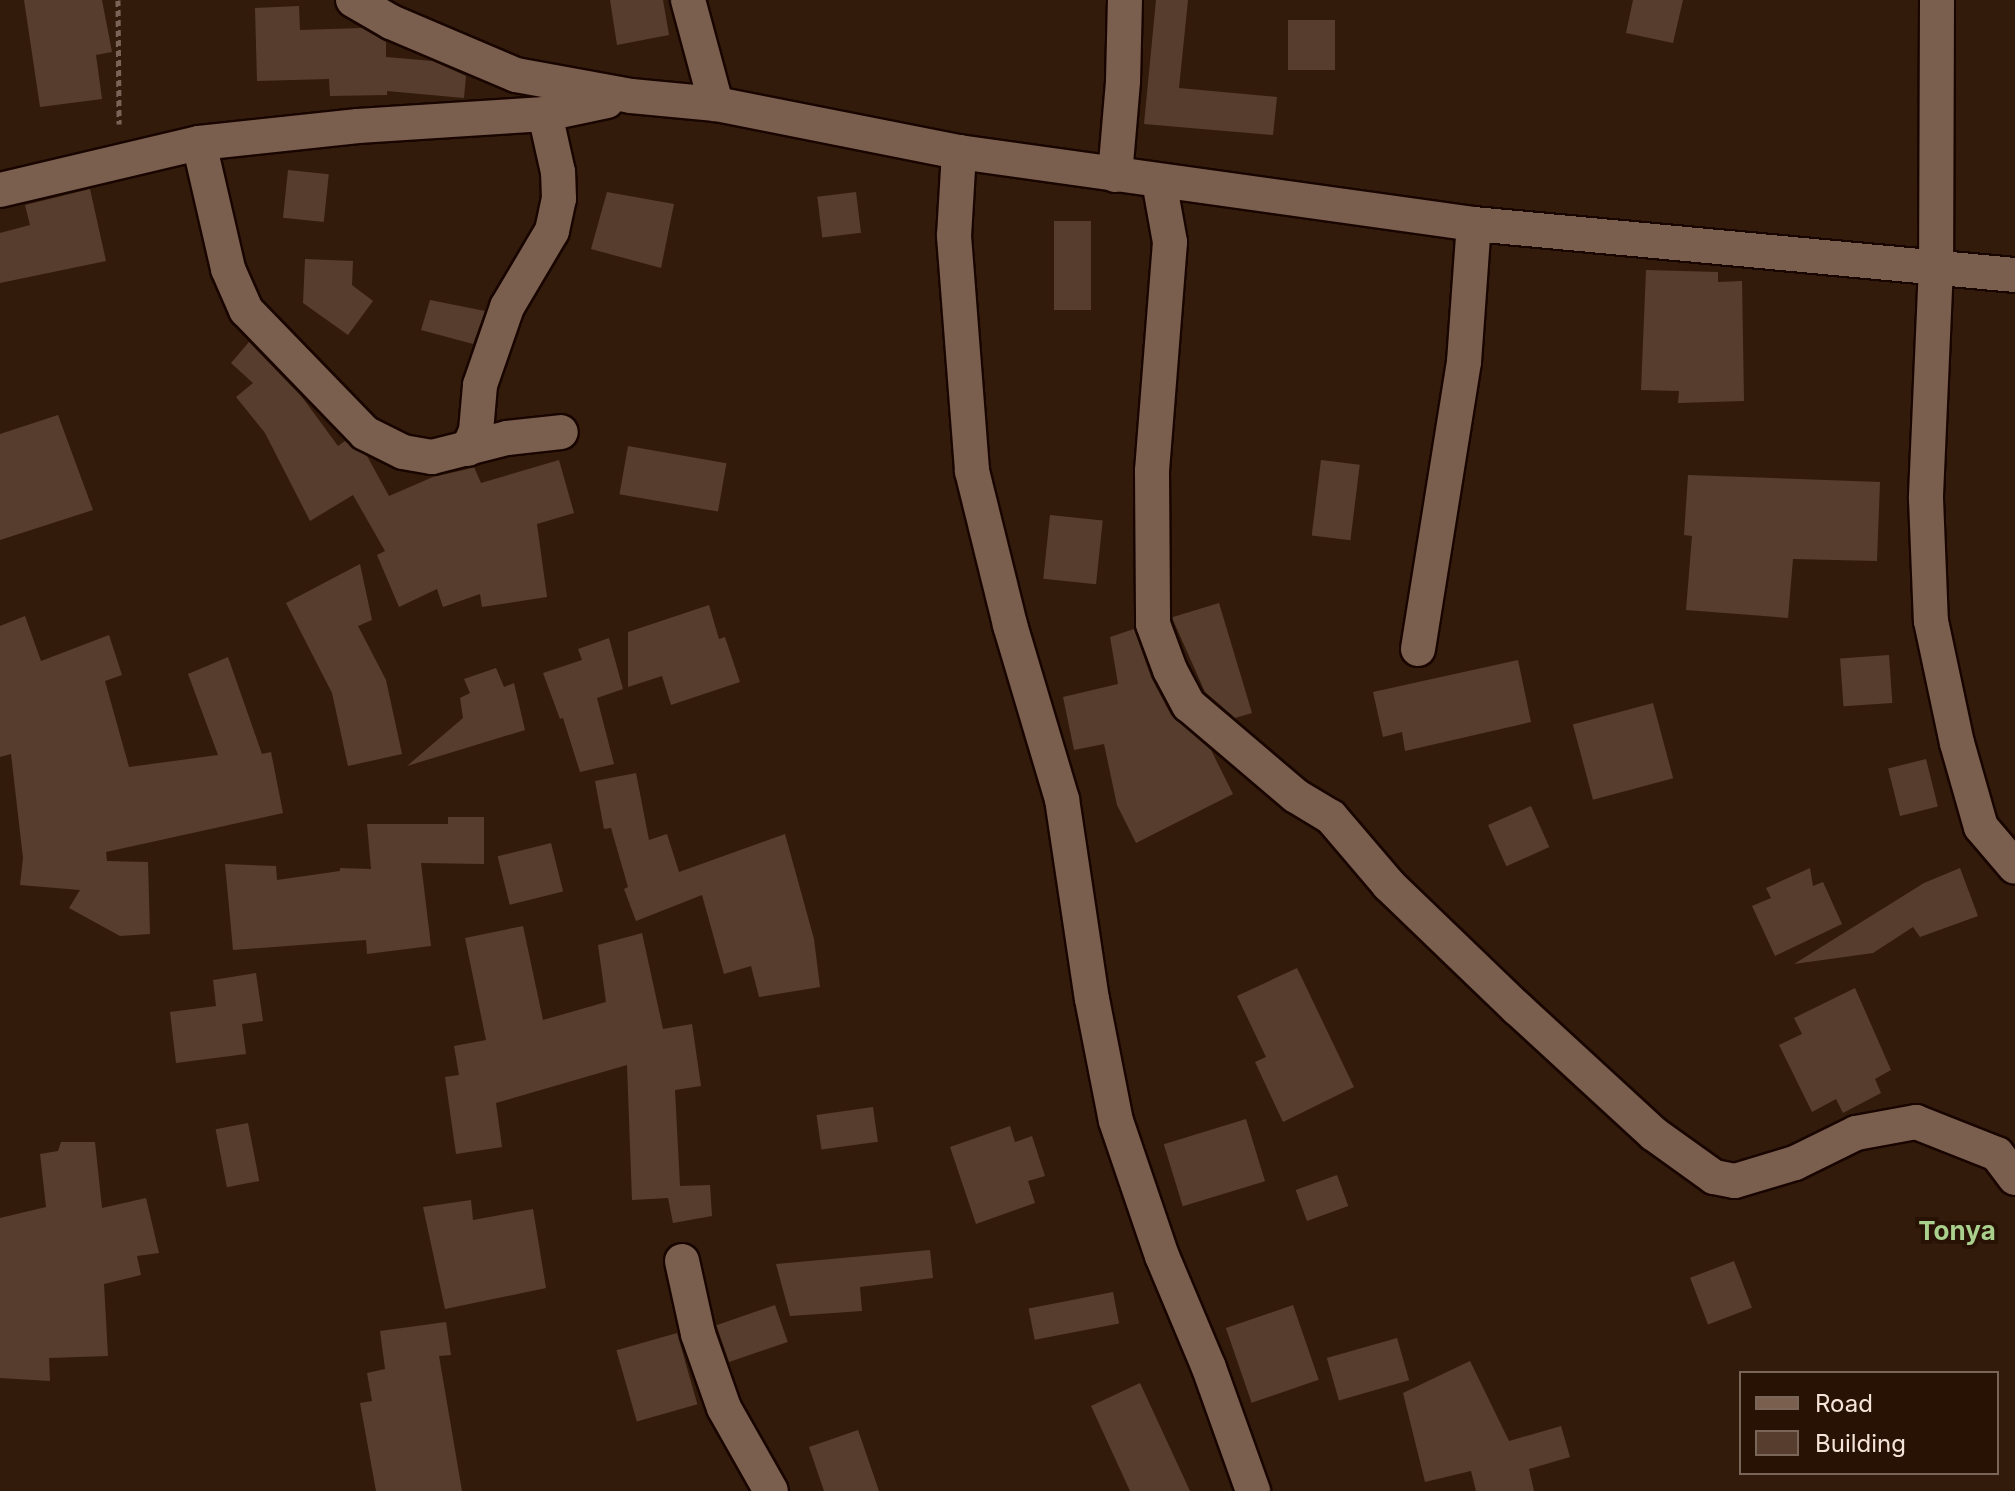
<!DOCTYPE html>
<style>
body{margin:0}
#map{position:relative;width:2015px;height:1491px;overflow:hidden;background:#331b0c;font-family:Inter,sans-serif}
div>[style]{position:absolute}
.building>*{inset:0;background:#573d2d;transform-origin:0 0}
.path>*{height:5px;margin-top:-2.5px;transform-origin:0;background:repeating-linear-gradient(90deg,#7a6457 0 6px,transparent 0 10px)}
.roads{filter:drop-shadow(2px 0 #190500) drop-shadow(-2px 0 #190500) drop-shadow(0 2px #190500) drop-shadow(0 -2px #190500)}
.street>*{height:34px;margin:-17px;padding:0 17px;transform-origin:17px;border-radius:17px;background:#7b5f4e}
span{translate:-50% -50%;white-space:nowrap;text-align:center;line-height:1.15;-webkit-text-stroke:8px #281204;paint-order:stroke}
.quarter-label{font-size:26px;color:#a9d08c;font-weight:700}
.legend{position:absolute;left:1739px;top:1371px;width:260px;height:104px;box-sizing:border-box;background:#281204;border:2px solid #7a6659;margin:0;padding:10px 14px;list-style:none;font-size:24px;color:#f4e3d9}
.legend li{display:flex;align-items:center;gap:16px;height:40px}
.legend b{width:40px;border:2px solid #7a6659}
</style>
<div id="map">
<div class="building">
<i style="clip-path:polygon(24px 0,102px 0,112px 52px,96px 55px,102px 99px,40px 107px)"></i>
<i style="clip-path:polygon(610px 0,663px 0,669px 35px,617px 45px)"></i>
<i style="clip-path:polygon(1156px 0,1188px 0,1179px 88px,1277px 97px,1273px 135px,1144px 124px)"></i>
<i style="clip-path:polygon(1633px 0,1683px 0,1673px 43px,1626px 33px)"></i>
<i style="clip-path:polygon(299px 6px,300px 30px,362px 28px,386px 42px,386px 57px,433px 61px,466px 76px,464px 98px,387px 91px,387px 95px,330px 96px,329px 79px,257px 81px,255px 8px)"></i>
<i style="left:1335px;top:20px;width:50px;height:47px;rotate:90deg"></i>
<i style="left:288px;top:170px;width:41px;height:48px;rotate:6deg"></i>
<i style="clip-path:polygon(90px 189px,106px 261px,0 283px,0 233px,30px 225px,25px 205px)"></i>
<i style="clip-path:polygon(607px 192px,674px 204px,661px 268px,591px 249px)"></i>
<i style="left:856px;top:192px;width:41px;height:39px;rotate:83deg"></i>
<i style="left:1054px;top:221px;width:37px;height:89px"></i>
<i style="clip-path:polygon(305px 259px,353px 261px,352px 285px,373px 301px,348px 335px,303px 303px)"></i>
<i style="clip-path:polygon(1646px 270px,1718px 272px,1718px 282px,1742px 281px,1744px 401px,1678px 403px,1679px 391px,1641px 390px)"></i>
<i style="clip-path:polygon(430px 300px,485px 311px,473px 344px,421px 330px)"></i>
<i style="clip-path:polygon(249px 342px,302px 397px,338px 446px,345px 441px,367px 456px,389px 496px,433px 477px,468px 469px,474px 467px,481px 483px,559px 460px,574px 513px,537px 524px,547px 597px,482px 607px,480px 594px,443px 607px,437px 589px,399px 607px,377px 555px,385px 551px,353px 495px,310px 521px,265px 433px,236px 397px,253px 383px,231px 363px)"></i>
<i style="clip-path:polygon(58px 415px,93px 510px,0 540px,0 434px)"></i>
<i style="left:628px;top:446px;width:100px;height:49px;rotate:10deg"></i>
<i style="left:1321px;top:460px;width:39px;height:76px;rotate:7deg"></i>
<i style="clip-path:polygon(1688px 475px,1880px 482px,1877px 561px,1793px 559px,1788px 618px,1686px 610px,1692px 536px,1684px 535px)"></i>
<i style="left:1050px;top:515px;width:53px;height:64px;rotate:6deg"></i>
<i style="clip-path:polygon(360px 564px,372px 620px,358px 626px,386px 680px,402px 754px,348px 766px,332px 693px,286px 603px)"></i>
<i style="clip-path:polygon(1219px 603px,1252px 713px,1235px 718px,1205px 692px,1173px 620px,1173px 617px)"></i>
<i style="clip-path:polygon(709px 605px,719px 639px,725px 637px,740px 682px,671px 705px,662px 676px,628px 687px,628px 632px)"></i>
<i style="clip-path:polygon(25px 616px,41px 661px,109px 635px,122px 675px,105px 681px,129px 767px,218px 755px,188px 674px,228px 657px,262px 754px,271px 752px,283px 813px,106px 852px,107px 861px,148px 862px,150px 934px,120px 936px,69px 908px,80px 890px,20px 885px,23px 858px,11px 754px,0 757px,0 626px)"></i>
<i style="clip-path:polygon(1134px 629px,1151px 677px,1171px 715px,1211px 750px,1233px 794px,1136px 843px,1117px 805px,1104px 744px,1074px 750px,1063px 697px,1118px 684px,1110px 637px)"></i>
<i style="clip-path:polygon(609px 638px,623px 689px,597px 698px,614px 764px,580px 772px,563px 718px,560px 719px,543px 673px,582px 660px,578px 649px)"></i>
<i style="left:1889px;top:655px;width:48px;height:49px;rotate:86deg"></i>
<i style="clip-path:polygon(1518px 660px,1531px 722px,1405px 751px,1402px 732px,1383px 737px,1373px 692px)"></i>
<i style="clip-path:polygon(496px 668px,504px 687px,514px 683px,525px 730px,407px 766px,463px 718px,460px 698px,470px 693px,464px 679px)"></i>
<i style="left:1653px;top:703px;width:78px;height:83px;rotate:75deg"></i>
<i style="left:1926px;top:759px;width:49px;height:39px;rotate:76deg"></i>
<i style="clip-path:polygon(636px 773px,649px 840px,667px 834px,679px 872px,785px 834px,814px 939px,820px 987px,759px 997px,751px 966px,724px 974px,702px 895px,636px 921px,624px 889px,628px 887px,611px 828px,604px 829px,595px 781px)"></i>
<i style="left:1531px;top:806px;width:45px;height:47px;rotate:66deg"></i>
<i style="clip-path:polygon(448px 817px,484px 817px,484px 864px,421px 863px,431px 946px,367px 954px,366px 940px,233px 950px,225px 864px,276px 866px,277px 880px,340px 871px,340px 868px,371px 869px,367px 824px,448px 824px)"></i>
<i style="left:551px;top:843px;width:50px;height:55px;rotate:76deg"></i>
<i style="clip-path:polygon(1810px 868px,1813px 886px,1823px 882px,1842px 924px,1775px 956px,1752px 906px,1771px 898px,1766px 888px)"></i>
<i style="clip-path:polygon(1960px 868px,1978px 916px,1920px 937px,1913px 927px,1873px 953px,1794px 964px,1924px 883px)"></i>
<i style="clip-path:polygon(523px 926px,543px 1020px,606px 1002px,598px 945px,642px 933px,663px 1029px,692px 1024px,701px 1086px,675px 1090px,680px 1186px,710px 1185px,712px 1216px,673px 1223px,668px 1198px,632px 1200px,627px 1065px,496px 1103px,502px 1147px,456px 1154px,445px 1077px,459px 1075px,454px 1046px,486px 1040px,465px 938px)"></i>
<i style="clip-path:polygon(1297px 968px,1354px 1087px,1283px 1122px,1255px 1062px,1266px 1057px,1237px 996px)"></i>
<i style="clip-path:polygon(256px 973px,263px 1021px,242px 1024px,246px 1054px,176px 1063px,170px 1012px,216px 1006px,213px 980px)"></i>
<i style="clip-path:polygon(1855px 988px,1891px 1070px,1875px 1079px,1881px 1093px,1843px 1113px,1836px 1099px,1812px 1112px,1779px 1045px,1802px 1034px,1794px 1018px)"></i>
<i style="left:873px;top:1107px;width:35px;height:57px;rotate:82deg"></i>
<i style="left:1246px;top:1119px;width:65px;height:86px;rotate:73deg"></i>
<i style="left:248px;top:1123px;width:59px;height:33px;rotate:79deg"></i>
<i style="clip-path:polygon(1010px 1126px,1015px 1142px,1032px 1136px,1045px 1176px,1028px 1181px,1035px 1203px,976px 1224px,950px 1147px)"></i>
<i style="clip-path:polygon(61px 1142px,95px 1142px,102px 1208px,146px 1198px,159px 1253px,137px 1256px,141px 1275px,104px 1284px,108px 1356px,49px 1358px,50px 1381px,0 1378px,0 1218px,46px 1207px,40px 1154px,58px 1151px)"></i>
<i style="left:1337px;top:1175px;width:33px;height:44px;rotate:70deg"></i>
<i style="clip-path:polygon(471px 1200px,473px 1220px,533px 1209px,546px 1288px,445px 1309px,423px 1207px)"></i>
<i style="clip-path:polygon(930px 1250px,933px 1278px,860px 1287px,862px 1311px,790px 1316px,776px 1264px)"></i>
<i style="left:1734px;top:1261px;width:50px;height:47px;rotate:69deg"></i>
<i style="left:1113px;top:1292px;width:32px;height:86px;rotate:79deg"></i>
<i style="left:775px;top:1305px;width:39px;height:62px;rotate:71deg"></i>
<i style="left:1293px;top:1305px;width:79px;height:71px;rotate:71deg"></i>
<i style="clip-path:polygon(446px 1322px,451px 1355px,439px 1356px,462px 1491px,376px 1491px,360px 1403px,372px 1401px,367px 1373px,385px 1369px,380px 1331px)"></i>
<i style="left:677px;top:1333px;width:74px;height:63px;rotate:74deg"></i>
<i style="left:1397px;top:1338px;width:44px;height:73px;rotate:74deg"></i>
<i style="clip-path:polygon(1470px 1361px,1509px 1441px,1561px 1426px,1570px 1457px,1529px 1469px,1534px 1491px,1476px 1491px,1471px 1471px,1425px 1482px,1403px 1393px)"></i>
<i style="clip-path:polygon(1140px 1383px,1190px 1491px,1130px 1491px,1091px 1406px)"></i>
<i style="clip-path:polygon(858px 1430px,879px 1491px,824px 1491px,809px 1447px)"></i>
</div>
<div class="path">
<i style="left:118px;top:0;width:124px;rotate:89.5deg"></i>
</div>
<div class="roads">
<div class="street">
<i style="left:353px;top:0;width:44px;rotate:30.1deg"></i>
<i style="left:391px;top:22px;width:136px;rotate:23deg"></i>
<i style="left:516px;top:75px;width:117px;rotate:10.3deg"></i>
<i style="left:631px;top:96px;width:85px;rotate:5.4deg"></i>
<i style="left:716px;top:104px;width:248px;rotate:11.2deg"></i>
<i style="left:959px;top:152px;width:520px;rotate:7.96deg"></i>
<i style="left:1474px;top:224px;width:543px;rotate:5.39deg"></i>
<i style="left:688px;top:0;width:108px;rotate:74.9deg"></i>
<i style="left:1937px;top:0;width:266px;rotate:90.2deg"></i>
<i style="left:1936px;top:266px;width:233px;rotate:92.5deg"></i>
<i style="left:1926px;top:499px;width:122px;rotate:87.7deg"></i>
<i style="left:1931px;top:621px;width:125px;rotate:78deg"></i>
<i style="left:1957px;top:743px;width:87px;rotate:74.1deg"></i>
<i style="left:1981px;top:827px;width:52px;rotate:49.6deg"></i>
<i style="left:199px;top:143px;width:129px;rotate:77deg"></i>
<i style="left:228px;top:269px;width:45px;rotate:66.3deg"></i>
<i style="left:246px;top:310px;width:171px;rotate:45.9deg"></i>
<i style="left:365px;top:433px;width:42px;rotate:26.6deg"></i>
<i style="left:403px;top:452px;width:29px;rotate:10deg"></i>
<i style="left:432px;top:457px;width:77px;rotate:-14.2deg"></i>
<i style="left:507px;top:438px;width:54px;rotate:-6.3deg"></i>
<i style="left:959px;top:152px;width:84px;rotate:93.4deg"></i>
<i style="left:954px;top:236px;width:236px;rotate:85.6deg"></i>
<i style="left:972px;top:471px;width:159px;rotate:76.1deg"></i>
<i style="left:1010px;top:625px;width:182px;rotate:73.4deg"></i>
<i style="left:1062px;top:799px;width:202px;rotate:81.5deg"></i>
<i style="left:1092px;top:999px;width:124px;rotate:78.9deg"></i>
<i style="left:1116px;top:1121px;width:143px;rotate:71.2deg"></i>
<i style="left:1162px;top:1256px;width:121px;rotate:67.2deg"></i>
<i style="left:1209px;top:1368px;width:131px;rotate:70.3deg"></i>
<i style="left:1115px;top:175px;width:94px;rotate:-85.1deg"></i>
<i style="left:1123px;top:81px;width:81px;rotate:-88.6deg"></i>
<i style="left:1159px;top:181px;width:62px;rotate:79.8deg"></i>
<i style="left:1170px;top:242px;width:230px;rotate:94.5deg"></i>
<i style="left:1152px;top:471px;width:153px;rotate:89.6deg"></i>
<i style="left:1153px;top:624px;width:49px;rotate:69.7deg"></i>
<i style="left:1170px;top:670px;width:40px;rotate:62deg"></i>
<i style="left:1189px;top:705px;width:140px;rotate:40.4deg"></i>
<i style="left:1296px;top:796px;width:41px;rotate:31deg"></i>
<i style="left:1331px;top:817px;width:89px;rotate:49.5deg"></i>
<i style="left:1389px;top:885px;width:178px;rotate:43.9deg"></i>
<i style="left:1517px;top:1008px;width:186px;rotate:42.6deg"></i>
<i style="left:1654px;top:1134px;width:74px;rotate:35.6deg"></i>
<i style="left:1714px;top:1177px;width:21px;rotate:11deg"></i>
<i style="left:1735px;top:1181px;width:63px;rotate:-16.7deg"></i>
<i style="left:1795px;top:1163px;width:68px;rotate:-26.2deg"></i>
<i style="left:1856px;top:1133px;width:61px;rotate:-10.4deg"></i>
<i style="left:1916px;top:1122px;width:87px;rotate:21.6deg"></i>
<i style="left:1997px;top:1154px;width:30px;rotate:53deg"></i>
<i style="left:0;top:190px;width:204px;rotate:-13.3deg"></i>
<i style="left:199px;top:143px;width:160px;rotate:-6.1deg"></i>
<i style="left:358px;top:126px;width:187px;rotate:-3.7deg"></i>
<i style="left:545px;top:114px;width:63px;rotate:-11.8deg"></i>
<i style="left:468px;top:449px;width:20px;rotate:-66deg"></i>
<i style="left:476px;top:431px;width:46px;rotate:-85deg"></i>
<i style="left:480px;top:385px;width:83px;rotate:-70.9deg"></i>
<i style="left:507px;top:307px;width:88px;rotate:-59.4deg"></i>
<i style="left:552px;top:231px;width:33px;rotate:-78deg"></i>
<i style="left:559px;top:199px;width:27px;rotate:-92deg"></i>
<i style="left:558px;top:172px;width:59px;rotate:-102.6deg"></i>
<i style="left:1418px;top:649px;width:291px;rotate:-80.9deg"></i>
<i style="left:1464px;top:362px;width:138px;rotate:-85.9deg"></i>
<i style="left:682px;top:1261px;width:75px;rotate:77.6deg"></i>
<i style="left:698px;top:1334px;width:78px;rotate:70.6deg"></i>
<i style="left:724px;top:1408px;width:95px;rotate:60.5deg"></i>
</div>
</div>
<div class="quarter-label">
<span style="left:1957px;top:1231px">Tonya</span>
</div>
<ul class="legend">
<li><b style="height:10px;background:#7b5f4e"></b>Road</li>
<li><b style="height:22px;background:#573d2d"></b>Building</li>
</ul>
</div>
